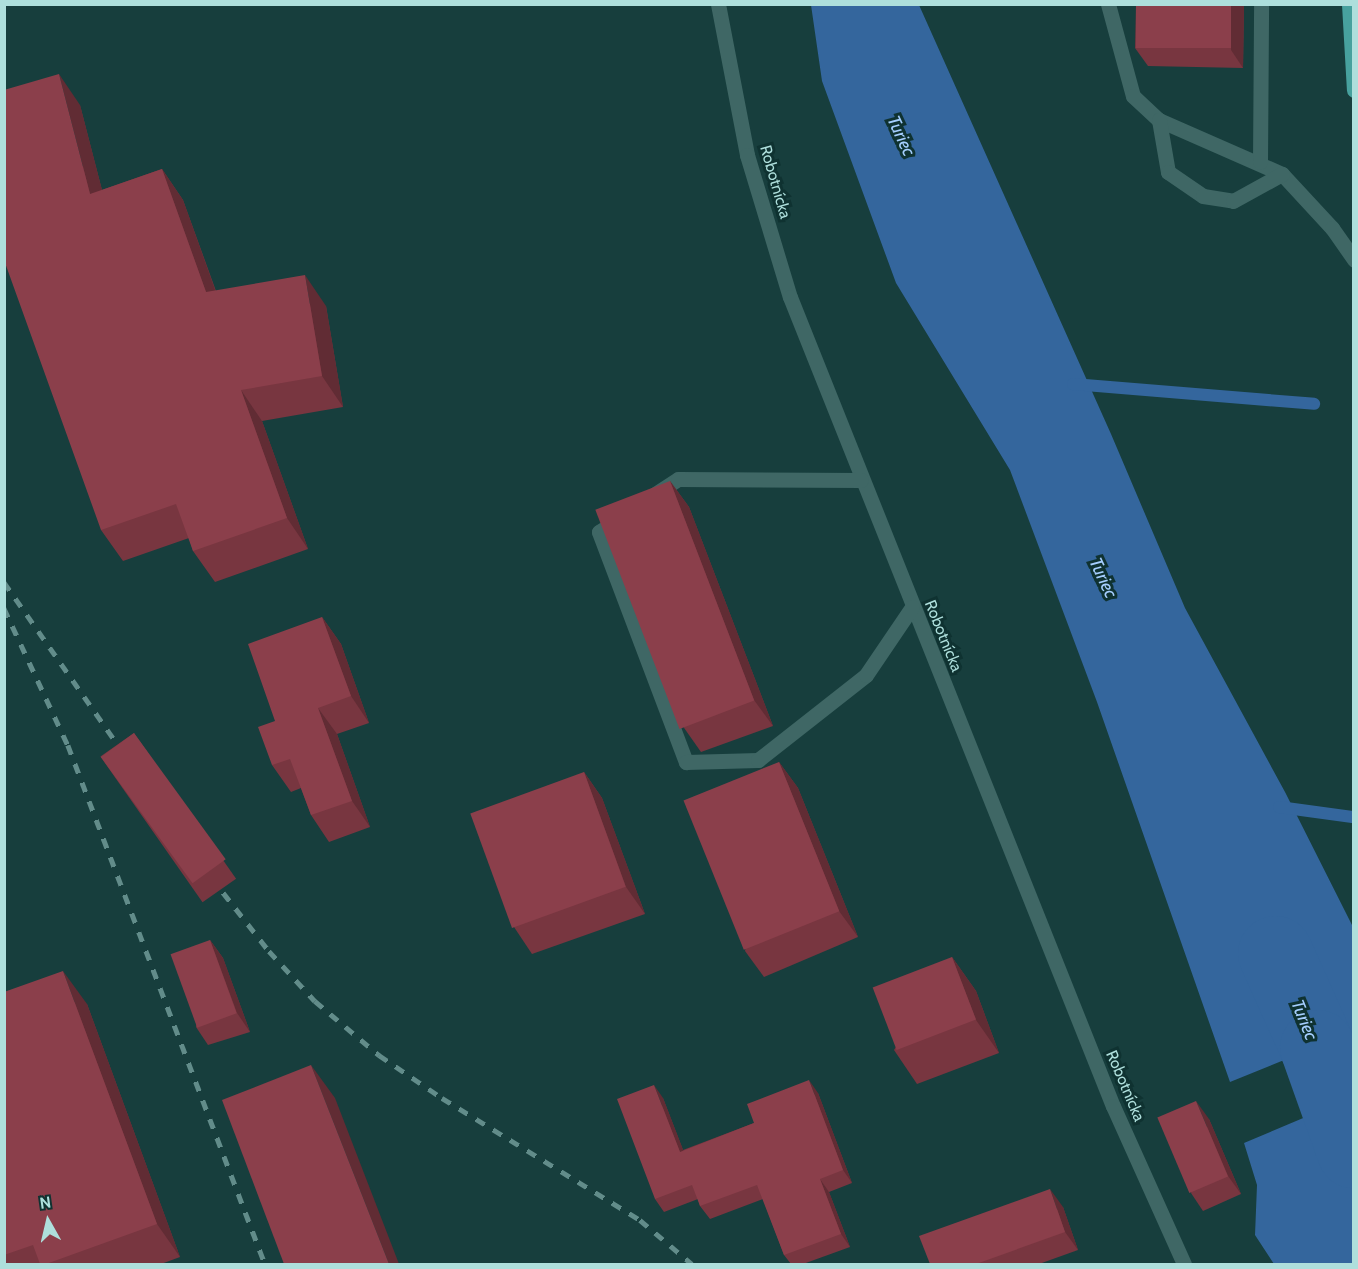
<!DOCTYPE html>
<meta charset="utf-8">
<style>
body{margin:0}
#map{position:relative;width:1358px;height:1269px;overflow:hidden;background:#0f3231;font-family:Cabin,sans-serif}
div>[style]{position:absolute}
.built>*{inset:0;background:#173e3d;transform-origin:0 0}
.water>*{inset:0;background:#34669d}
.stream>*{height:12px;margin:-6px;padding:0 6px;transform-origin:6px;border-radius:6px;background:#34669d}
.river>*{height:75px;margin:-37.5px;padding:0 37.5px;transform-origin:37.5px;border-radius:37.5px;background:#34669d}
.minor>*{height:15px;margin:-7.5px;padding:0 7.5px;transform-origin:7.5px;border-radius:7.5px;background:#3f6765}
.major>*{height:15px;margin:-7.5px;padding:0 7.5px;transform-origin:7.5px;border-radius:7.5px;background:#47a19e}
.rail>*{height:4.5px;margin-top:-2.25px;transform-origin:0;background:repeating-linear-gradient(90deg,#628c8a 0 10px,transparent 0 20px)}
.wall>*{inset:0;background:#783640;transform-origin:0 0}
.shaded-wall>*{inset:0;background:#612c34}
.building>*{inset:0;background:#8b3f4b;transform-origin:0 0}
span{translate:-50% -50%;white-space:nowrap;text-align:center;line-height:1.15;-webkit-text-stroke:6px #0f3231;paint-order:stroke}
.street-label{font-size:16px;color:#aedfdc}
.water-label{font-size:18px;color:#a5cefe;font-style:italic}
.frame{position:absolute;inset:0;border:6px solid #aedfdc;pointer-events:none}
.north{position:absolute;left:18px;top:1191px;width:60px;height:60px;-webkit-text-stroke:4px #0f3231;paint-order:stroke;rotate:352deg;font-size:16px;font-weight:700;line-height:24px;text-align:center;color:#aedfdc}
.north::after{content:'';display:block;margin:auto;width:21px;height:27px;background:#aedfdc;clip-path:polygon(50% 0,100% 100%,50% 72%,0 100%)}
</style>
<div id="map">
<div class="built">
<i style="left:5px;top:5px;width:1348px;height:1259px"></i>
</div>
<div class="water">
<i style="clip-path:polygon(811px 5px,919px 5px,1111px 434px,1185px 608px,1285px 792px,1353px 927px,1353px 1032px,1230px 1082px,1097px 702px,1010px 470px,896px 283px,822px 81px)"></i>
<i style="clip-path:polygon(1353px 1097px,1353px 1264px,1274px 1264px,1255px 1235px,1257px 1185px,1244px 1143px)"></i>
</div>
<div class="stream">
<i style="left:1073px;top:384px;width:242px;rotate:4.7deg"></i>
<i style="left:1279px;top:807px;width:74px;rotate:7.8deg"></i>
</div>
<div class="river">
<i style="left:1275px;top:953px;width:103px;rotate:65.9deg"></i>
<i style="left:1317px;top:1047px;width:110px;rotate:70.4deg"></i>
</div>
<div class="minor">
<i style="left:718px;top:4px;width:154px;rotate:79.1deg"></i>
<i style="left:747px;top:155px;width:148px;rotate:73.2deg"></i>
<i style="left:790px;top:297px;width:871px;rotate:68.24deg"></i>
<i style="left:1113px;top:1106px;width:173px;rotate:65.8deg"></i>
<i style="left:1108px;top:4px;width:95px;rotate:74.8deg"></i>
<i style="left:1133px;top:96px;width:35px;rotate:43deg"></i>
<i style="left:1159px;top:120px;width:134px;rotate:23.7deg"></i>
<i style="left:1282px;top:174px;width:74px;rotate:47.2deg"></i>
<i style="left:1332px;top:228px;width:39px;rotate:55deg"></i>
<i style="left:1159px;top:120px;width:53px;rotate:80.2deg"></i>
<i style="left:1168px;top:172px;width:42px;rotate:34.4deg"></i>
<i style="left:1203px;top:196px;width:30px;rotate:9deg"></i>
<i style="left:1233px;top:201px;width:56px;rotate:-28.9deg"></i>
<i style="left:1260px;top:162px;width:158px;rotate:-89.6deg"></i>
<i style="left:655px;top:494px;width:27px;rotate:-33deg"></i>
<i style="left:678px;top:479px;width:183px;rotate:0.3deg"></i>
<i style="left:621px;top:518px;width:26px;rotate:148deg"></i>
<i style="left:599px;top:532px;width:246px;rotate:69.3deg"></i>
<i style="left:686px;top:762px;width:72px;rotate:-1.6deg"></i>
<i style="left:758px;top:760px;width:137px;rotate:-38.2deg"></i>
<i style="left:866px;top:675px;width:82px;rotate:-55.9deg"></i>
</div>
<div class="major">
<i style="left:1349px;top:4px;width:86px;rotate:86.7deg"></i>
</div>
<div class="rail">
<i style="left:4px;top:582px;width:216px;rotate:55deg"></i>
<i style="left:4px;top:608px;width:151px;rotate:65deg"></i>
<i style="left:68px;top:745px;width:555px;rotate:69.21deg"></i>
<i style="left:211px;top:877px;width:94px;rotate:51.9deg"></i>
<i style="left:269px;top:951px;width:68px;rotate:47.4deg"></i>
<i style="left:315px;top:1001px;width:84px;rotate:40.2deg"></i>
<i style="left:379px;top:1055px;width:76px;rotate:34.3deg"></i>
<i style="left:442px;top:1098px;width:233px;rotate:31.6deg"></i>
<i style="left:640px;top:1220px;width:68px;rotate:40.2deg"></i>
</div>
<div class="wall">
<i style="clip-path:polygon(1136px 4px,1244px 4px,1243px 68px,1148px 66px,1135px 48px)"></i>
<i style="clip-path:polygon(80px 105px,102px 190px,162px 169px,183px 200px,216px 291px,326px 306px,343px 407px,262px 421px,308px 549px,215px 582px,193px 551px,189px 538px,123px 561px,101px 530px)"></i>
<i style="clip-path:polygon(670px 481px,689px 507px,773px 726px,701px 752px,682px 725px)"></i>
<i style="clip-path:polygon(322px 617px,341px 644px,369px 723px,337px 734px,370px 827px,329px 842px,311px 815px,301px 788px,291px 792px,272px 765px)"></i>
<i style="left:134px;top:733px;width:178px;height:41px;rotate:55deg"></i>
<i style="clip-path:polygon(779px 762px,798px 788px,858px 937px,764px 977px,745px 951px)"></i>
<i style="clip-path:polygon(584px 772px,602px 798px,645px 914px,532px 954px,514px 927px)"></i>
<i style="clip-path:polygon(210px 940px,223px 958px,250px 1032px,208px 1045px,196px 1027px)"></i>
<i style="clip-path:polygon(952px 957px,976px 991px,999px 1053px,917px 1084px,894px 1050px)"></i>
<i style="clip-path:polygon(4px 992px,87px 1004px,180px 1257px,161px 1264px,4px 1264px)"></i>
<i style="clip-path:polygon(818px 1093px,852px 1183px,829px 1192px,850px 1247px,803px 1264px,791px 1264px,784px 1255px,763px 1199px,710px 1219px,700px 1206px,698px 1199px,664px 1212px,655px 1199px,663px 1098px,683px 1150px,754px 1123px)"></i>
<i style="clip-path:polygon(1209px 1119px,1241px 1194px,1203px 1211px,1191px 1193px)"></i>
<i style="clip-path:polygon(1063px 1207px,1078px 1250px,1039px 1264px,930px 1264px)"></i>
</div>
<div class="shaded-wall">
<i style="clip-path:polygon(1231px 4px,1244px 4px,1243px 68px,1231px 50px)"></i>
<i style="clip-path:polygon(59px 74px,80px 105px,111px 225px,90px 194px)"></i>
<i style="clip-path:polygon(162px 169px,183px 200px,227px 323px,206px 292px)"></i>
<i style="clip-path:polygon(305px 275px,326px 306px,343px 407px,322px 376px)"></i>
<i style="clip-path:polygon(241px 390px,262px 421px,308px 549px,287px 518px)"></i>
<i style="clip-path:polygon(670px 481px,689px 507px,773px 726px,754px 700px)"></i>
<i style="clip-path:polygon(322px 617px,341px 644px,369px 723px,351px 696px)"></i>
<i style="clip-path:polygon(318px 708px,337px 734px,370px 827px,352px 801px)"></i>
<i style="clip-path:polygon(779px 762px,798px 788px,858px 937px,839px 911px)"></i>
<i style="clip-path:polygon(584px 772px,602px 798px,645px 914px,626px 887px)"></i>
<i style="clip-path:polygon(210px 940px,223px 958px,250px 1032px,237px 1013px)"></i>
<i style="clip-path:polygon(952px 957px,976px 991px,999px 1053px,976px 1020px)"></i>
<i style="clip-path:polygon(63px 971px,87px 1004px,180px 1257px,157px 1224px)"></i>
<i style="clip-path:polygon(311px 1065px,335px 1098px,399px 1264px,389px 1264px)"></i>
<i style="clip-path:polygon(809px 1080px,818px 1093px,852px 1183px,843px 1170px)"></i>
<i style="clip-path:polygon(654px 1085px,663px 1098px,689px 1165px,680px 1152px)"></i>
<i style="clip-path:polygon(1196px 1101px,1209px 1119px,1241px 1194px,1228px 1176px)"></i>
<i style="clip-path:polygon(820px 1179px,829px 1192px,850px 1247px,841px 1234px)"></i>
<i style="clip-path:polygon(1050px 1189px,1063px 1207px,1078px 1250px,1065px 1232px)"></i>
</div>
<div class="building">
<i style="left:1136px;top:4px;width:95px;height:44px"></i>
<i style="clip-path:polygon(59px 74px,90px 194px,162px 169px,206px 292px,305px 275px,322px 376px,241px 390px,287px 518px,193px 551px,176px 504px,101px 530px,4px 260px,4px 90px)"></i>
<i style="left:670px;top:481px;width:235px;height:80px;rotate:69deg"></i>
<i style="clip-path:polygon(322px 617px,351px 696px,318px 708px,352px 801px,311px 815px,290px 759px,272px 765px,258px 727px,275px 721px,248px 644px)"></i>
<i style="left:134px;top:733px;width:156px;height:41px;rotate:54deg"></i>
<i style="left:779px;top:762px;width:161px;height:103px;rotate:68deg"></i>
<i style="left:584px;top:772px;width:122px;height:121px;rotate:70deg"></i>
<i style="left:210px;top:940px;width:78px;height:42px;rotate:70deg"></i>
<i style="left:952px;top:957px;width:67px;height:85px;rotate:69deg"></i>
<i style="clip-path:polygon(63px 971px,157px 1224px,46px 1264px,40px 1264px,33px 1245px,4px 1255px,4px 992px)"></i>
<i style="clip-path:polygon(311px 1065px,389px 1264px,284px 1264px,222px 1100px)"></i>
<i style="clip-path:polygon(809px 1080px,843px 1170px,820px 1179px,841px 1234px,784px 1255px,757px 1185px,700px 1206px,692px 1185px,655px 1199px,617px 1099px,654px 1085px,680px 1152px,754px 1123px,747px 1104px)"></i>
<i style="left:1196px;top:1101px;width:82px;height:42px;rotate:67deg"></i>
<i style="clip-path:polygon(1050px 1189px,1065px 1232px,976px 1264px,930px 1264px,919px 1236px)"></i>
</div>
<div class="street-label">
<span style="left:775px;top:182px;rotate:74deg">Robotnícka</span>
<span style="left:943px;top:636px;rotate:68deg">Robotnícka</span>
<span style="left:1125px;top:1086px;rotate:67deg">Robotnícka</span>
</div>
<div class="water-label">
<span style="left:901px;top:136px;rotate:65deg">Turiec</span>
<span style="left:1103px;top:578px;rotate:65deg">Turiec</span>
<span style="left:1304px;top:1020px;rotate:68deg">Turiec</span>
</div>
<div class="frame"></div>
<div class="north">N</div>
</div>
